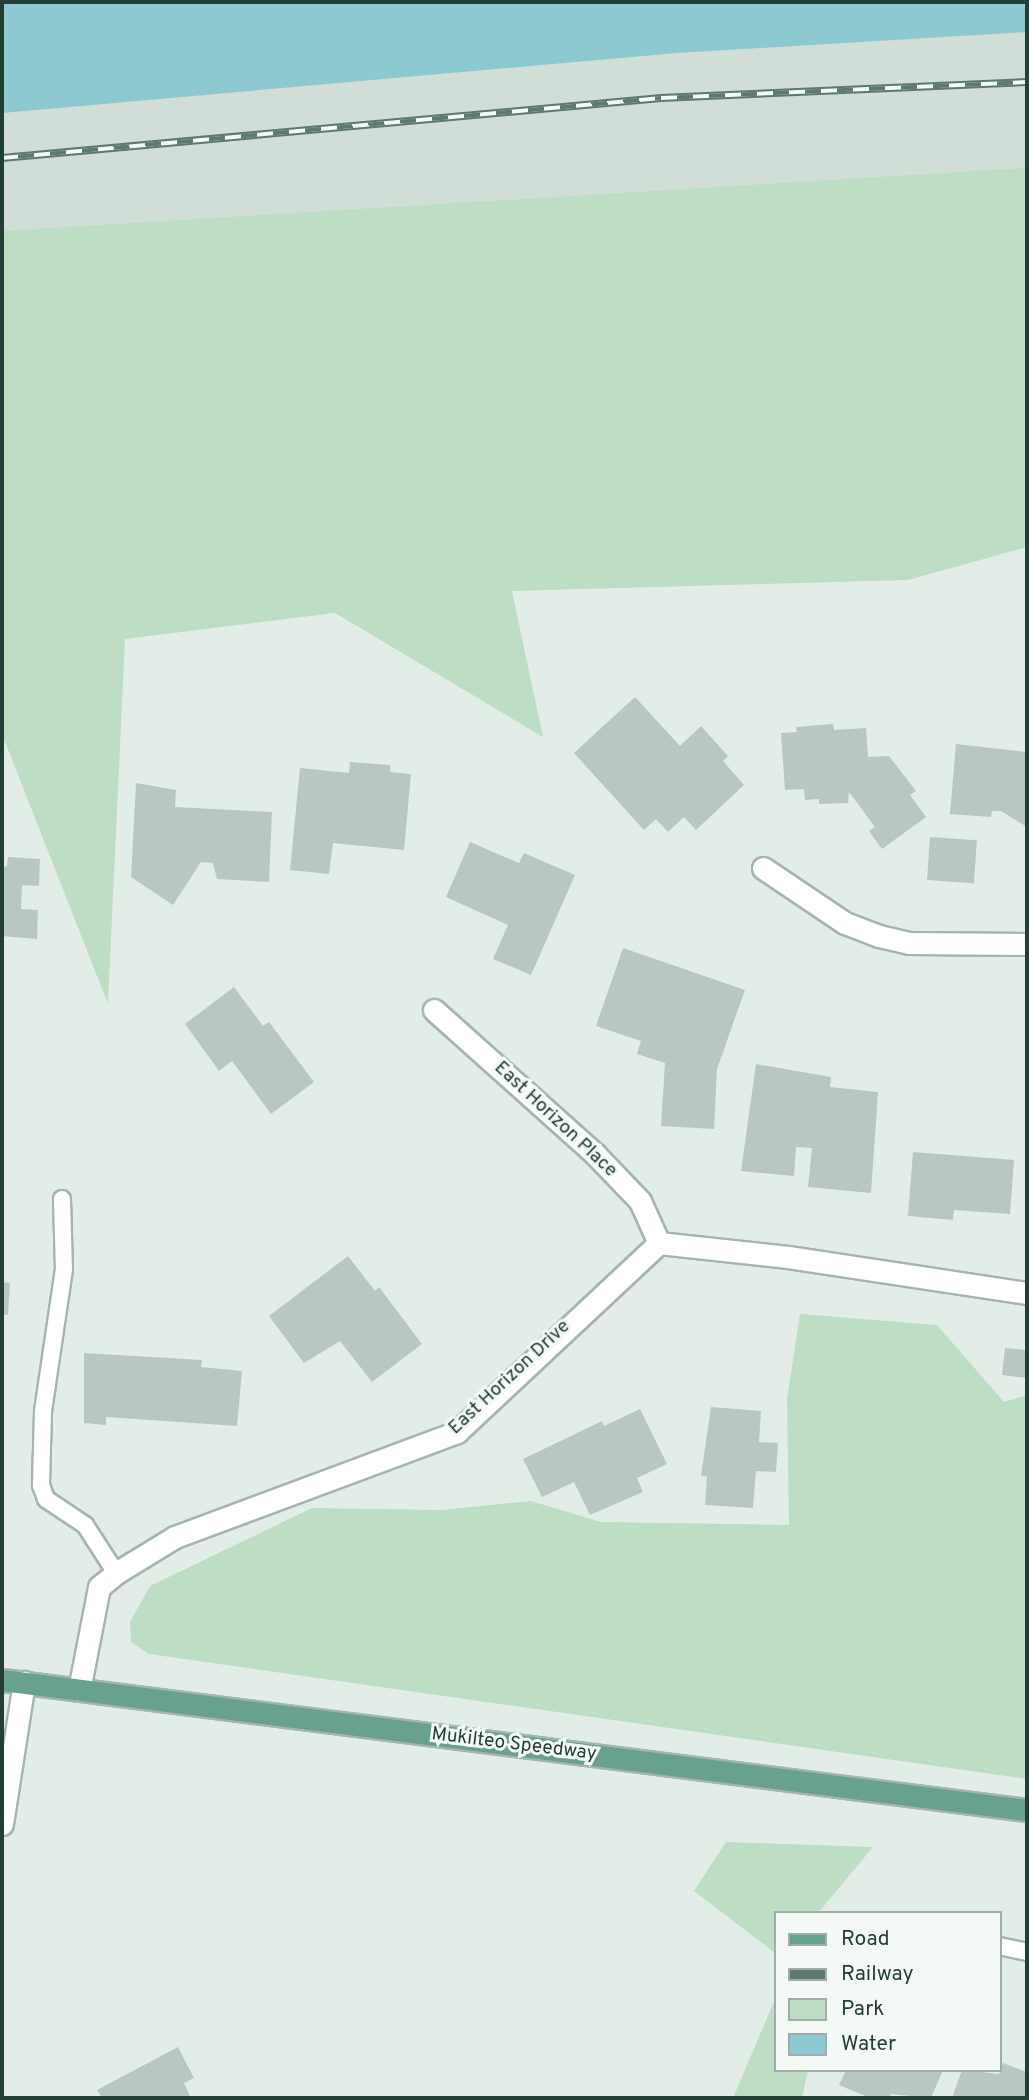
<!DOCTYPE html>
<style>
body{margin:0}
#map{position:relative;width:1029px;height:2100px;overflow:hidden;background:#e3ede8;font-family:Overpass,sans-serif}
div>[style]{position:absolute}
.built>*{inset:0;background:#d1ddd7;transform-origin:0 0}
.green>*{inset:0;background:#bdddc4}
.water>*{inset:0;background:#8dc9d0}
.building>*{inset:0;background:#b9c7c1;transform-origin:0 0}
.roads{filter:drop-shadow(2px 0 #a6b5af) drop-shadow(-2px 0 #a6b5af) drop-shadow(0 2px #a6b5af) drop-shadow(0 -2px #a6b5af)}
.service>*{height:16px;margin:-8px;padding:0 8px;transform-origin:8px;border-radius:8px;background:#fff}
.minor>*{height:21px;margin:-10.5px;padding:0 10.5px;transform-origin:10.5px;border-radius:10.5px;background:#fff}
.primary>*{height:21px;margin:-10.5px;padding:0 10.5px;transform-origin:10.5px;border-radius:10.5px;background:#69a190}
.rail>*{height:8px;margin-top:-4px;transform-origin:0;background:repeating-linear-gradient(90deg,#f4f9f6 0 16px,#5e7971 0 32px);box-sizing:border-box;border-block:2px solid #5e7971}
span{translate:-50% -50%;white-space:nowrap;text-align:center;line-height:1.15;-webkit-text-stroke:6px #f4f9f6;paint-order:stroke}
.street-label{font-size:19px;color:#233e35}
.frame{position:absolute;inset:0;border:4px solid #233e35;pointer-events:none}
.legend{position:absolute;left:774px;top:1911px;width:228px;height:161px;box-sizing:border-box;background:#f4f9f6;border:2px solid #a0aea9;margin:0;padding:9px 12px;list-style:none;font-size:21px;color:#233e35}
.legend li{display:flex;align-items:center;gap:14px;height:35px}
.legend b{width:35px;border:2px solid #a0aea9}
</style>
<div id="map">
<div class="built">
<i style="left:1027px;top:5px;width:286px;height:1027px;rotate:90deg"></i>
</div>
<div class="green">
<i style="clip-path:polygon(1027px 168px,1027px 547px,908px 580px,512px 591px,543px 737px,335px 613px,125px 639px,108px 1004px,2px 734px,2px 231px)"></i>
<i style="clip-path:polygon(800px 1314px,937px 1325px,1004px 1402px,1027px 1395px,1027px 1779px,149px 1654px,131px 1642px,130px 1622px,150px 1586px,312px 1508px,441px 1510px,531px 1501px,601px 1522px,789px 1525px,787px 1399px)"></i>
<i style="clip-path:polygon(726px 1842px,873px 1847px,818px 1913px,775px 1913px,775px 1953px,694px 1891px)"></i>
<i style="clip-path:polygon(775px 1999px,775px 2070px,808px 2070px,802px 2098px,733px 2098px)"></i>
</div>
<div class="water">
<i style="clip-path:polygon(2px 2px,1027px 2px,1027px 32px,677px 53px,2px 113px)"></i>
</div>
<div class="building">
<i style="clip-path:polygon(635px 697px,680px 746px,701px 726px,728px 756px,723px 761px,744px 785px,696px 830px,684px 817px,668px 832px,656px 819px,644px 830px,574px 753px)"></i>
<i style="clip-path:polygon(833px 724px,834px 730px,866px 728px,868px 757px,889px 756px,916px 791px,910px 795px,926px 817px,882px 849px,869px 831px,875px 827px,849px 792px,848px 803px,819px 804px,819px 799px,805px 800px,804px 789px,785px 790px,781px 733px,797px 732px,796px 727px)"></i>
<i style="clip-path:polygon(956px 744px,1027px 752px,1027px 827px,1001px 811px,992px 811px,991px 817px,950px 814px)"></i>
<i style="clip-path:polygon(350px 762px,390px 765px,390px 772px,411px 774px,404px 850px,333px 843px,329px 874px,290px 870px,300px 768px,349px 773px)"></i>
<i style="clip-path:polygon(136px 783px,176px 790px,175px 807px,272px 812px,269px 882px,217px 879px,213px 863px,201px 862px,173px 905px,131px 877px)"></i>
<i style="left:930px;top:837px;width:47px;height:43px;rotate:4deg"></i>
<i style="clip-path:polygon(470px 842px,519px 863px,524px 853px,575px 875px,531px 975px,493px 959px,508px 925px,446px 897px)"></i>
<i style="clip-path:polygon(8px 857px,40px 859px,39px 886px,22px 885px,21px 909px,38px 910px,37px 939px,2px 936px,2px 868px,7px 866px)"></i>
<i style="clip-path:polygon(623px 948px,745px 990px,717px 1069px,714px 1129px,661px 1126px,665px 1063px,637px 1054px,641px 1041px,596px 1026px)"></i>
<i style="clip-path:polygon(234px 987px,263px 1026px,269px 1022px,314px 1082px,271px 1114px,232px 1061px,219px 1071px,185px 1024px)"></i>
<i style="clip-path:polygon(756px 1064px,831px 1077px,830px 1087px,878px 1092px,871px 1193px,808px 1187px,812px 1148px,796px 1147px,794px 1176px,741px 1171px)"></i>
<i style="clip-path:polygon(913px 1152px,1014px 1160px,1010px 1214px,954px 1210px,953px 1220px,908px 1216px)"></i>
<i style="clip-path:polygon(348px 1256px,375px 1291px,379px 1287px,422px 1344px,372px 1382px,340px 1341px,304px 1363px,269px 1316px)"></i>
<i style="clip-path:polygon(2px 1282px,10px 1283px,8px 1315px,2px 1314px)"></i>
<i style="clip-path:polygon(1005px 1348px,1027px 1350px,1027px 1378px,1002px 1375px)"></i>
<i style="clip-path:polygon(84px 1353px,202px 1360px,201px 1367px,242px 1371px,237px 1426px,106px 1417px,106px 1425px,84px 1423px)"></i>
<i style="clip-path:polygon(711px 1407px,761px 1411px,759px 1442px,778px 1443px,776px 1472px,756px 1471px,753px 1508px,705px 1505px,707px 1476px,701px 1476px)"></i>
<i style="clip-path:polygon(640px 1409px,667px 1464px,637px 1478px,643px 1492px,590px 1515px,574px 1482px,542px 1497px,523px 1459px,602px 1421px,604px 1426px)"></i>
<i style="clip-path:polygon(178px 2047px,194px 2078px,184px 2083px,191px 2098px,102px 2098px,97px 2090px)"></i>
<i style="clip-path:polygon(1003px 2063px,1027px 2072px,1027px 2098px,952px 2098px,962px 2070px,999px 2074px)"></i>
<i style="clip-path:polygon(846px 2070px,943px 2070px,931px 2098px,891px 2094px,889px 2098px,870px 2098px,839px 2085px)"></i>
</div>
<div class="roads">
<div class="service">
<i style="left:62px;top:1199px;width:70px;rotate:88.4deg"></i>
<i style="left:64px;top:1269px;width:145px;rotate:98.4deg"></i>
<i style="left:43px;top:1412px;width:73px;rotate:91.6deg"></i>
<i style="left:41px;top:1485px;width:15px;rotate:70deg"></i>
<i style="left:46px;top:1499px;width:47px;rotate:33.7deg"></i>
<i style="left:85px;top:1525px;width:57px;rotate:57.1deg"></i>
<i style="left:999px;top:1946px;width:29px;rotate:12deg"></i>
</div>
<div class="minor">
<i style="left:763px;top:868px;width:99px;rotate:33.9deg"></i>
<i style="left:845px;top:923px;width:36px;rotate:21deg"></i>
<i style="left:879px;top:936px;width:31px;rotate:13deg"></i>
<i style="left:909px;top:943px;width:118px;rotate:0.5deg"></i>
<i style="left:434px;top:1010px;width:216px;rotate:41.8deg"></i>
<i style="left:595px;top:1154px;width:65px;rotate:46.2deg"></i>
<i style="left:640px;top:1201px;width:46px;rotate:65.7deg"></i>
<i style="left:79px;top:1690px;width:105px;rotate:-79deg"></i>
<i style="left:99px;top:1587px;width:22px;rotate:-39deg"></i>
<i style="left:116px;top:1573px;width:69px;rotate:-31.4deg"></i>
<i style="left:175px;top:1537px;width:301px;rotate:-20.4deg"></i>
<i style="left:457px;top:1432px;width:277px;rotate:-43.1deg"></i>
<i style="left:659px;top:1243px;width:130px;rotate:6.2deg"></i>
<i style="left:788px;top:1257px;width:242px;rotate:8.6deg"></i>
<i style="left:2px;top:1824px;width:144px;rotate:-81.2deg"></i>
</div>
<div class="primary">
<i style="left:2px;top:1680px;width:1033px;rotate:7.23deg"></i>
</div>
</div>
<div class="rail">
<i style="left:2px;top:158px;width:662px;rotate:-5.2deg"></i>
<i style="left:661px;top:98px;width:366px;rotate:-2.5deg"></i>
</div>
<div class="street-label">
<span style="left:555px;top:1120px;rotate:43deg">East Horizon Place</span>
<span style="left:510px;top:1378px;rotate:-43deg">East Horizon Drive</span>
<span style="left:514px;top:1745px;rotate:7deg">Mukilteo Speedway</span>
</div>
<div class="frame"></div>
<ul class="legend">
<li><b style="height:9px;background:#69a190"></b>Road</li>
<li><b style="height:9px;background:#5e7971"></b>Railway</li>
<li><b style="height:19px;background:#bdddc4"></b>Park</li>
<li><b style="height:19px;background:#8dc9d0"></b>Water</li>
</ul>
</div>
